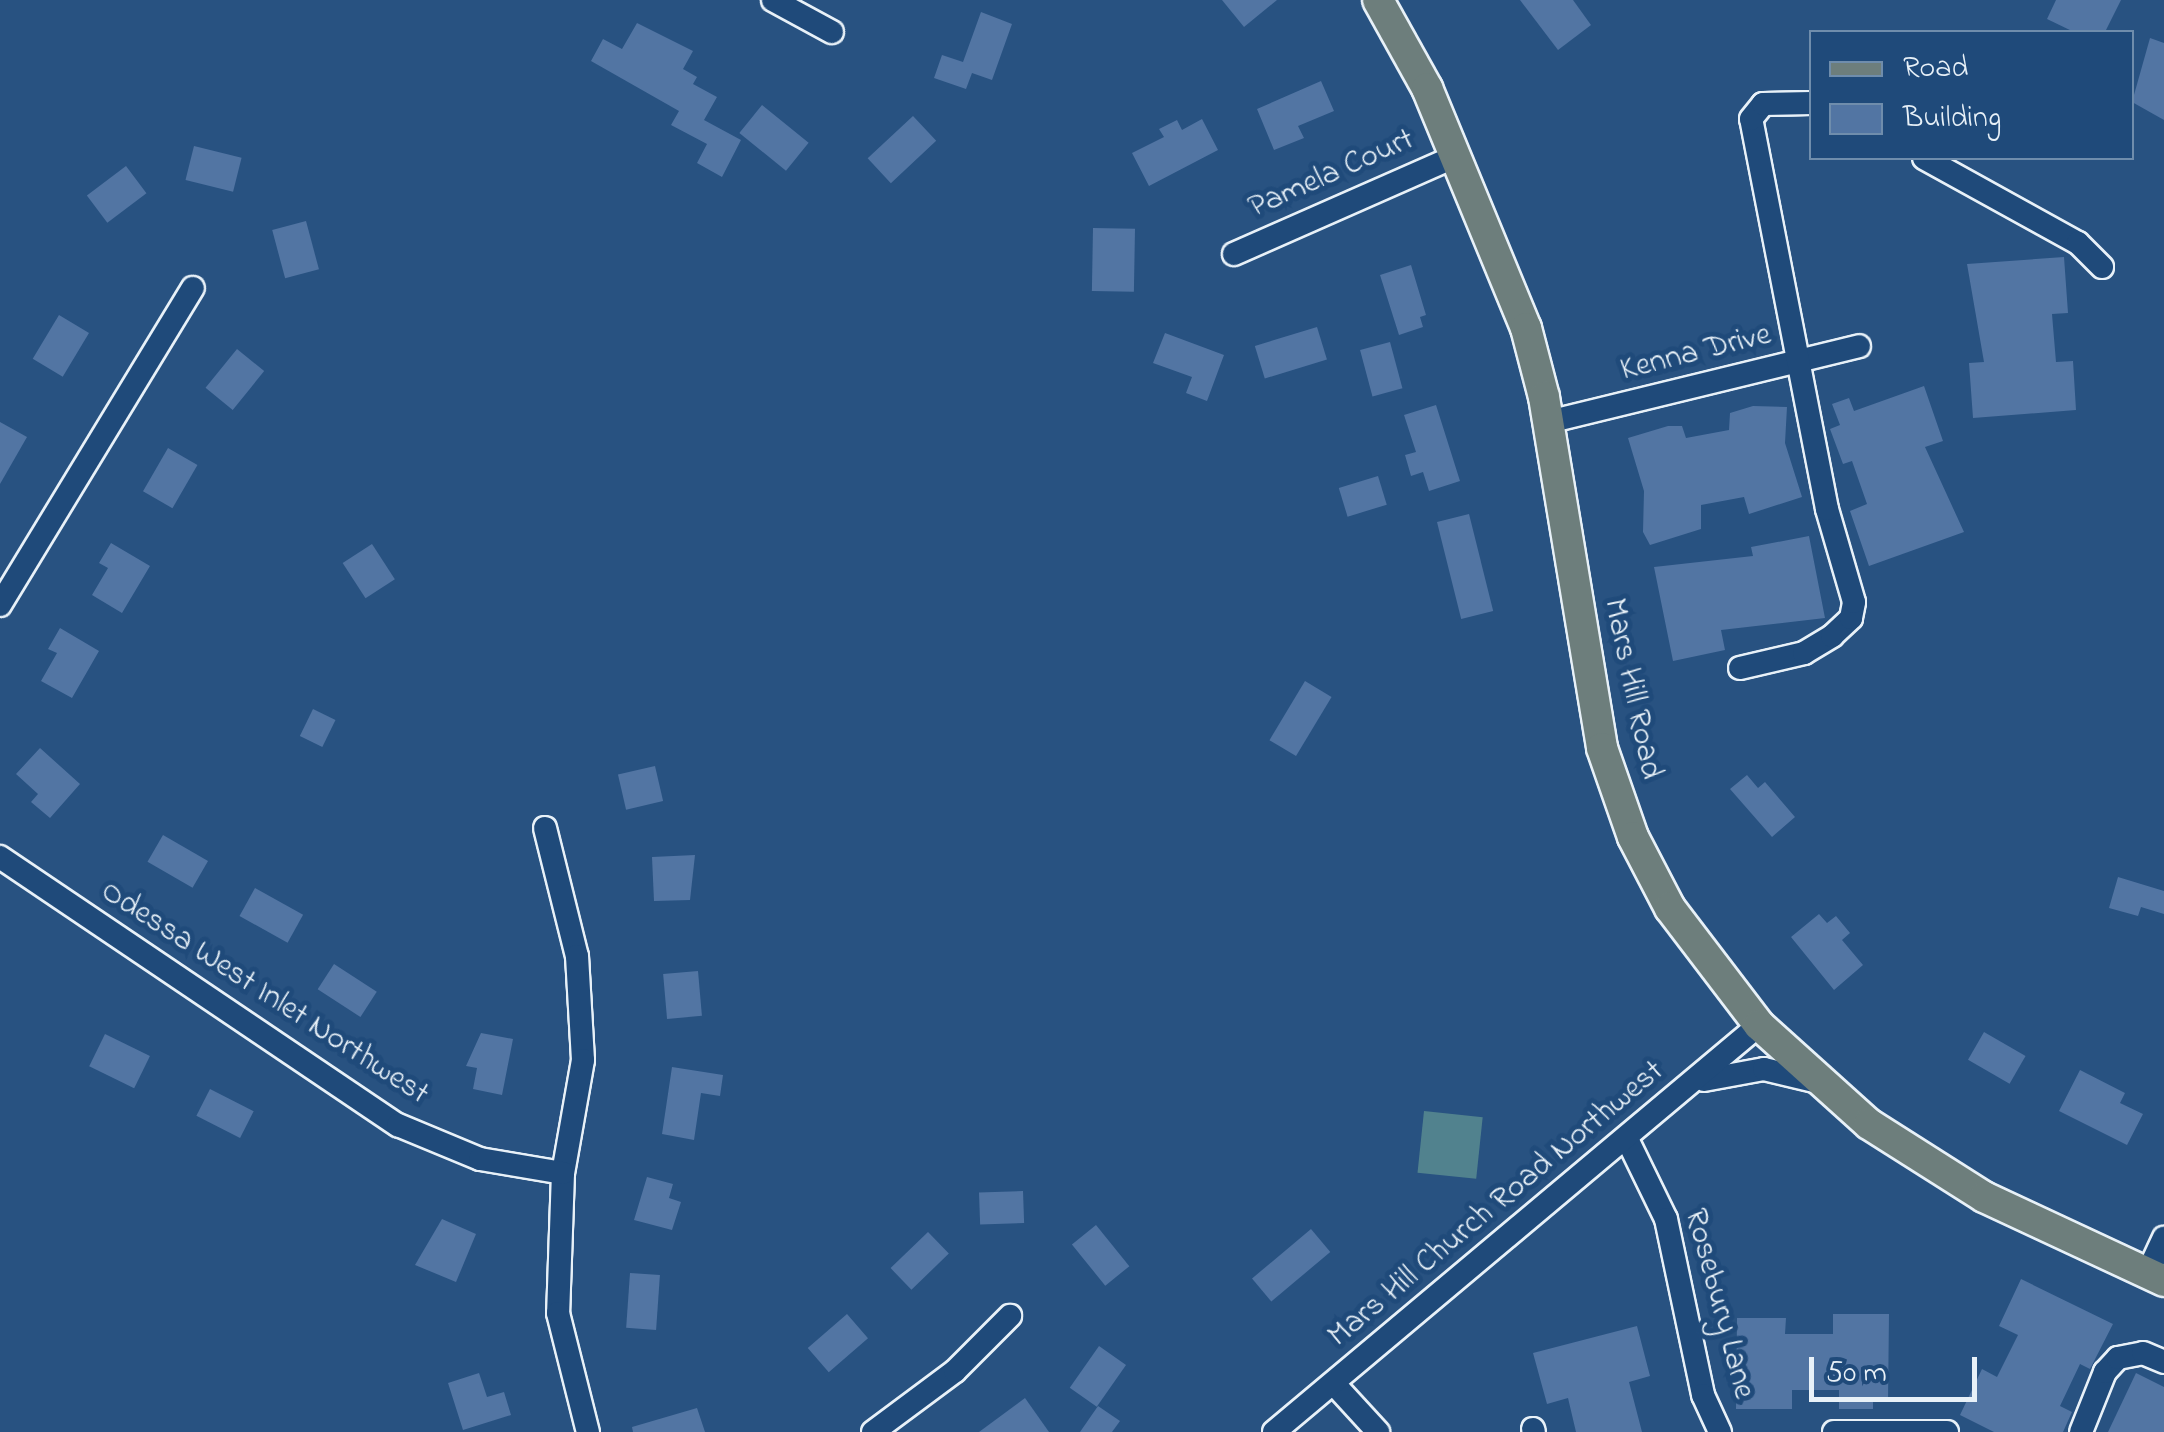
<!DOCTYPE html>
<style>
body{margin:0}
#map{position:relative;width:2164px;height:1432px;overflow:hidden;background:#285281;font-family:"Indie Flower",sans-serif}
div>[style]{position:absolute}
.green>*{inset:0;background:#51828e;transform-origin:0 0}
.building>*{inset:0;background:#5275a3;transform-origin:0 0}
.roads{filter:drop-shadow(2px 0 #e8f1f8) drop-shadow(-2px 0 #e8f1f8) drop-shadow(0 2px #e8f1f8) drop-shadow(0 -2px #e8f1f8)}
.minor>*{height:22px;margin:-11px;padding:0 11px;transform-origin:11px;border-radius:11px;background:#1f4a7a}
.major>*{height:30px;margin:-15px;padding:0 15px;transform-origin:15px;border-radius:15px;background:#6d7e7c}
span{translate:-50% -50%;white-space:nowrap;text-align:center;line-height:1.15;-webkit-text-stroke:10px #1f4a7a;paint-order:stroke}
.street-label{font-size:32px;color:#e8f1f8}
.legend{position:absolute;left:1809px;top:30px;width:325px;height:130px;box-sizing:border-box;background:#1f4a7a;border:2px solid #6f8dac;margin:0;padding:12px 18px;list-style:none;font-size:30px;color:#e8f1f8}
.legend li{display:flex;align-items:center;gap:20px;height:50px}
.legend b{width:50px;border:2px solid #6f8dac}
.scale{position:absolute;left:1809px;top:1357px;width:168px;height:45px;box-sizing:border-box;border:5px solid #e8f1f8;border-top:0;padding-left:12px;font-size:30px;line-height:35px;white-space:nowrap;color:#e8f1f8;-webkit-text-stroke:8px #1f4a7a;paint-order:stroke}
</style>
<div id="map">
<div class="green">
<i style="left:1424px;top:1111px;width:59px;height:62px;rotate:6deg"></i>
</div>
<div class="building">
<i style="clip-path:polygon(1222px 0,1277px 0,1244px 27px)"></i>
<i style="clip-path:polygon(1520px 0,1573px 0,1591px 25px,1558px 50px)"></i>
<i style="clip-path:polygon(2056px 0,2121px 0,2105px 32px,2074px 32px,2047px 19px)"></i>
<i style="clip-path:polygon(981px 12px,1012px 24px,992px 80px,972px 73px,966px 89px,934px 78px,942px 55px,963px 62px)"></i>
<i style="clip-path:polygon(637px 23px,693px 51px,683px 69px,697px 77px,693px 84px,717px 97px,704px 120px,741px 140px,722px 177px,697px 163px,707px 144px,671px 125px,679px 111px,591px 61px,603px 39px,622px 49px)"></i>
<i style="clip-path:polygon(2150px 38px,2164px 43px,2164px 120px,2132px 102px)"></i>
<i style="clip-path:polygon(1321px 81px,1334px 111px,1298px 126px,1304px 138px,1274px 150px,1257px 109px)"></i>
<i style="left:762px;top:105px;width:60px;height:36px;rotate:39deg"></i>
<i style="left:913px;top:116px;width:34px;height:62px;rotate:47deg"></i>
<i style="clip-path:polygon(1202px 119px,1218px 150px,1149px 186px,1132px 153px,1164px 137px,1159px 129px,1177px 120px,1182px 130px)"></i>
<i style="left:194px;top:146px;width:49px;height:35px;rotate:14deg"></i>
<i style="left:126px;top:166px;width:34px;height:49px;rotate:53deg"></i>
<i style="left:306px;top:221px;width:50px;height:35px;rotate:75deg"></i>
<i style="left:1093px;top:228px;width:42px;height:63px;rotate:1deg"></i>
<i style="clip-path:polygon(2064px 257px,2068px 313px,2052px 314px,2056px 362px,2073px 361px,2076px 410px,1973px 418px,1969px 363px,1984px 362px,1967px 264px)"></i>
<i style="clip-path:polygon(1411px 265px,1426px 315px,1420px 317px,1423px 327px,1399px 335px,1380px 275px)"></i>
<i style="left:59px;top:315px;width:35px;height:51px;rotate:31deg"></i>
<i style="left:1317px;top:327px;width:34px;height:65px;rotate:73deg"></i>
<i style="clip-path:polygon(1165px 333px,1224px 355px,1207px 401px,1186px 393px,1192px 377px,1153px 363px)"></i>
<i style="left:1390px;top:342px;width:48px;height:31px;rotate:75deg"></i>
<i style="left:237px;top:349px;width:35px;height:50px;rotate:39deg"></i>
<i style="clip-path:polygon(1924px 386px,1943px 441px,1925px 447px,1964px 532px,1869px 566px,1850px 511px,1867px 504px,1852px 461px,1843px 464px,1830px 429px,1840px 425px,1832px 404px,1849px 398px,1854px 411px)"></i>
<i style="clip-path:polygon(1436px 405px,1460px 481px,1429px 491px,1423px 472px,1411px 476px,1405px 455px,1416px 452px,1404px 415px)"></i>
<i style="clip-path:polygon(1753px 406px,1787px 407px,1785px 443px,1802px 497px,1749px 514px,1744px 497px,1701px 505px,1701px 529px,1650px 545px,1643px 532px,1644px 491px,1628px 438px,1668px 426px,1682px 426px,1686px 438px,1729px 430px,1730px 413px)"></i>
<i style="clip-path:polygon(0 422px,27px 437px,0 484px)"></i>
<i style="left:168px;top:448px;width:34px;height:50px;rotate:30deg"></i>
<i style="left:1378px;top:476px;width:30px;height:41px;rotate:73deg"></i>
<i style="left:1469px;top:514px;width:100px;height:33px;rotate:76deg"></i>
<i style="clip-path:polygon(1809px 536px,1825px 618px,1721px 630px,1725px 650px,1673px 661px,1654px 567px,1753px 556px,1751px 547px)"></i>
<i style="clip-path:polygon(111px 543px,150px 566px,122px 613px,92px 595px,108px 568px,99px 563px)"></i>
<i style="left:372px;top:544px;width:42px;height:35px;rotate:57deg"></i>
<i style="clip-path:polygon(60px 628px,99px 651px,72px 698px,41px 681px,57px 653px,48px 649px)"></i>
<i style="left:1305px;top:681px;width:31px;height:69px;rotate:31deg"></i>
<i style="left:313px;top:709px;width:25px;height:30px;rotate:26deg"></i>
<i style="clip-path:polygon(40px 748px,80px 784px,50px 818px,31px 802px,38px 794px,16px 774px)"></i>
<i style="left:655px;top:766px;width:36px;height:38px;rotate:77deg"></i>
<i style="clip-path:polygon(1747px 775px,1758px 788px,1765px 782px,1795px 817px,1772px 837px,1730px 789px)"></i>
<i style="left:163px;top:835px;width:52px;height:31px;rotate:30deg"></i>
<i style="clip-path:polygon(695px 855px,690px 900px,654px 901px,652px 857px)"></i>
<i style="clip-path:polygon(2118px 877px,2164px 891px,2164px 914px,2141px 907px,2138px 916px,2109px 908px)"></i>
<i style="left:255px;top:888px;width:55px;height:32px;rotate:29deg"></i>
<i style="clip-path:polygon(1819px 914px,1827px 923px,1836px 916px,1850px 933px,1842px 940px,1863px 965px,1834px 990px,1791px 937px)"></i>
<i style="left:334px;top:964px;width:51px;height:30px;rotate:33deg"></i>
<i style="left:698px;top:971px;width:45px;height:35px;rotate:85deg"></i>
<i style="left:1984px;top:1032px;width:48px;height:32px;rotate:30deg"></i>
<i style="clip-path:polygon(481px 1033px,513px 1039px,502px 1095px,473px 1089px,477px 1068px,466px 1066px)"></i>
<i style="left:105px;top:1034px;width:50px;height:36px;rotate:26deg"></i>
<i style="clip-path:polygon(672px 1067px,723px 1075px,720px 1096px,701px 1093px,694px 1140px,662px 1134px)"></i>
<i style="clip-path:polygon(2080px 1070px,2125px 1093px,2120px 1103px,2143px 1114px,2127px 1145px,2059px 1111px)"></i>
<i style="left:210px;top:1089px;width:49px;height:30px;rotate:27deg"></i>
<i style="clip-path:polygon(647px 1177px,673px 1184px,669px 1198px,681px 1202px,672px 1230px,634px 1220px)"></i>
<i style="left:1023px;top:1191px;width:32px;height:44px;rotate:88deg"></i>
<i style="clip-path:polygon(442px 1219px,476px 1234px,456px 1282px,415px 1265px)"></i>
<i style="left:1096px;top:1225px;width:53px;height:31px;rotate:51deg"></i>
<i style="left:1311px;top:1229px;width:30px;height:77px;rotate:50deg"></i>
<i style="left:928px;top:1232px;width:30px;height:52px;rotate:46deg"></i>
<i style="left:630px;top:1273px;width:30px;height:55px;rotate:4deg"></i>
<i style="clip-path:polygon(2021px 1279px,2113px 1324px,2090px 1369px,2080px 1364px,2060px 1406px,2072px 1412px,2063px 1432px,1994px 1432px,1960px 1415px,1982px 1369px,1997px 1377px,2018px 1335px,1999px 1326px)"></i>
<i style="left:847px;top:1314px;width:32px;height:52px;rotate:49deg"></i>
<i style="clip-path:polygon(1833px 1314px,1889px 1314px,1888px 1401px,1873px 1400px,1873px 1409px,1839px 1409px,1839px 1390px,1792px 1390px,1792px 1409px,1736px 1409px,1737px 1318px,1786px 1318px,1785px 1334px,1833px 1334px)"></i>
<i style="clip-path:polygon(1637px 1326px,1650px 1376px,1629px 1382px,1642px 1432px,1576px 1432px,1568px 1398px,1547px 1404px,1533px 1353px)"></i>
<i style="left:1099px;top:1346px;width:33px;height:51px;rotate:35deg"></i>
<i style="clip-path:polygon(479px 1373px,487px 1397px,504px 1392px,511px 1415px,463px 1430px,448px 1383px)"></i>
<i style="clip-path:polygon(2136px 1373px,2164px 1387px,2164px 1432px,2108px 1432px)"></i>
<i style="clip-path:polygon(1025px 1398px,1049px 1432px,979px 1432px)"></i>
<i style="clip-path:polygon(1098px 1406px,1120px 1421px,1112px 1432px,1080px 1432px)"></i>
<i style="clip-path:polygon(697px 1408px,705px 1432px,633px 1432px,632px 1427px)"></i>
</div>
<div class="roads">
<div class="minor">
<i style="left:773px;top:0;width:67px;rotate:28.5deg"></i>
<i style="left:1924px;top:158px;width:176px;rotate:28.9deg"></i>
<i style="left:2078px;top:243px;width:34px;rotate:45deg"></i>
<i style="left:1234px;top:254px;width:243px;rotate:-23.8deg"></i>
<i style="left:1548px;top:422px;width:320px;rotate:-13.7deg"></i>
<i style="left:0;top:605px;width:371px;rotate:-58.7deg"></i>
<i style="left:1740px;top:668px;width:66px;rotate:-13.2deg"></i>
<i style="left:1804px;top:653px;width:33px;rotate:-31deg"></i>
<i style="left:1832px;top:636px;width:26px;rotate:-43deg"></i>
<i style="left:1851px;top:618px;width:16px;rotate:-79deg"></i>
<i style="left:1854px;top:602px;width:97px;rotate:-106.2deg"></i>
<i style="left:1827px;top:509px;width:397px;rotate:-101deg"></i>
<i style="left:1751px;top:119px;width:19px;rotate:-51deg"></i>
<i style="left:1763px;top:104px;width:49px;rotate:-1.2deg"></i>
<i style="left:545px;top:828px;width:132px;rotate:76deg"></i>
<i style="left:577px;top:956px;width:104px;rotate:86.7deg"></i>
<i style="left:583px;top:1060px;width:115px;rotate:100deg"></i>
<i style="left:563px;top:1173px;width:140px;rotate:92deg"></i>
<i style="left:558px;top:1313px;width:123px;rotate:75.9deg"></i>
<i style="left:0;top:857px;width:480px;rotate:34deg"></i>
<i style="left:398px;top:1125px;width:89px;rotate:22.5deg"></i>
<i style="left:480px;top:1159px;width:84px;rotate:9.6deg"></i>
<i style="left:1704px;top:1080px;width:61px;rotate:-10.4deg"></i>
<i style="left:1764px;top:1069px;width:56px;rotate:13.5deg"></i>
<i style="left:1627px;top:1139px;width:89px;rotate:64deg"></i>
<i style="left:1666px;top:1219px;width:180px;rotate:78.1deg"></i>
<i style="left:1703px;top:1395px;width:41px;rotate:65.3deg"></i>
<i style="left:2147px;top:1274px;width:40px;rotate:-65deg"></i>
<i style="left:1335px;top:1385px;width:64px;rotate:47.5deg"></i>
<i style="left:1533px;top:1429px;width:3px;rotate:72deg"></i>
<i style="left:873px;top:1432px;width:102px;rotate:-36.6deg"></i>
<i style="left:955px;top:1371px;width:78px;rotate:-45deg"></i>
<i style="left:1274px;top:1432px;width:633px;rotate:-40deg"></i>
<i style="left:1834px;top:1432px;width:113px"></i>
<i style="left:2081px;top:1432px;width:65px;rotate:-68.2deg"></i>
<i style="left:2105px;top:1372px;width:19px;rotate:-47deg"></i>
<i style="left:2118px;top:1358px;width:25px;rotate:-11deg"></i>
<i style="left:2143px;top:1353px;width:23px;rotate:23deg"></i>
</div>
<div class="major">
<i style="left:1378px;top:0;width:101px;rotate:60.9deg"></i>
<i style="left:1427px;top:88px;width:260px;rotate:67.6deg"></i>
<i style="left:1526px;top:328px;width:71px;rotate:75.4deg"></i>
<i style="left:1544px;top:397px;width:356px;rotate:80.6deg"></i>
<i style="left:1602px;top:748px;width:94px;rotate:70.8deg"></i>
<i style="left:1633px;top:837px;width:80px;rotate:62.5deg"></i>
<i style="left:1670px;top:908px;width:147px;rotate:52.7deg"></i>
<i style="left:1759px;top:1025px;width:148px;rotate:42deg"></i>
<i style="left:1869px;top:1124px;width:136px;rotate:32.4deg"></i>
<i style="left:1984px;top:1197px;width:199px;rotate:25deg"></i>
</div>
</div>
<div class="street-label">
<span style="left:1332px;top:175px;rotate:-24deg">Pamela Court</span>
<span style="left:1696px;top:354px;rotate:-14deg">Kenna Drive</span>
<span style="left:1631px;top:689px;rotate:78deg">Mars Hill Road</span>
<span style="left:264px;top:994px;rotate:33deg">Odessa West Inlet Northwest</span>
<span style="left:1497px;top:1205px;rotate:-40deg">Mars Hill Church Road Northwest</span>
<span style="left:1718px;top:1304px;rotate:75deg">Rosebury Lane</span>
</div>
<ul class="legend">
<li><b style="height:12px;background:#6d7e7c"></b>Road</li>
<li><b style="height:28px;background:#5275a3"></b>Building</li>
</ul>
<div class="scale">50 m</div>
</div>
